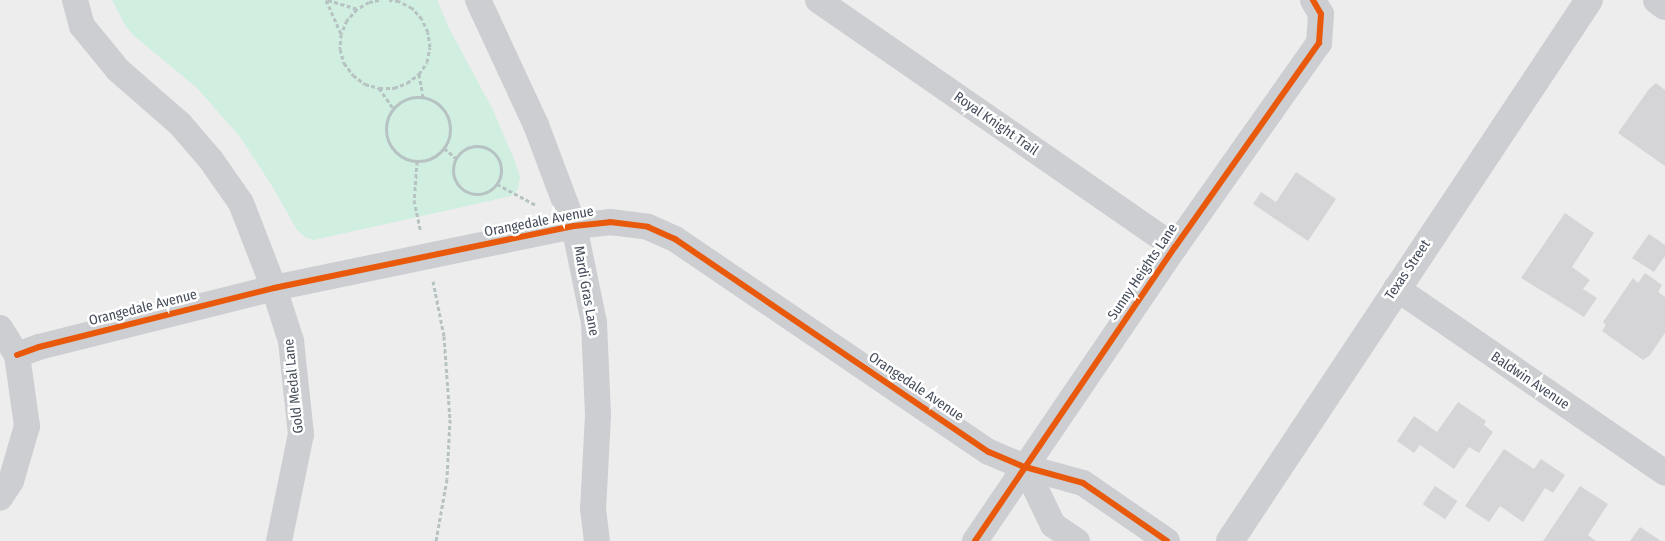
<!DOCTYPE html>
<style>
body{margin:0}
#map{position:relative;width:1665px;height:541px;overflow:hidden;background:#eeeded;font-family:"Fira Sans Condensed",sans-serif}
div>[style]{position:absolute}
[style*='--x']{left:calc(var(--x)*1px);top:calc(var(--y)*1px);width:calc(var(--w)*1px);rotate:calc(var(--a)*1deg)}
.green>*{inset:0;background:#d0efe1}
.building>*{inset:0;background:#d5d5d7;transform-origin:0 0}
.path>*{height:3px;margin-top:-1.5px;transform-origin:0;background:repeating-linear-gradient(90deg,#b7c2c2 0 4px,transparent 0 6.5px)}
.path>.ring{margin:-1.5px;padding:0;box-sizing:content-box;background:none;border:3px solid #b7c2c2;border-radius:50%}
.minor>*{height:26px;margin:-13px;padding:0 13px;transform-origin:13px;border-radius:13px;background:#ccced1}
.tertiary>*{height:28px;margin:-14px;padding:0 14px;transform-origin:14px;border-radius:14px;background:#ccced1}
.cycleway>*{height:6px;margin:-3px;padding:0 3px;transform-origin:3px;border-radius:3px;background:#e8590c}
span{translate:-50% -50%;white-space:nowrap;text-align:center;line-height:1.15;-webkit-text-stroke:5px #fff;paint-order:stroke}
.street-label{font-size:14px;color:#444c5a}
</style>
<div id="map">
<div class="green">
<div style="clip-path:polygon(112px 0,437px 0,449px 28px,493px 110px,514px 159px,520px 176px,518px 189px,511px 196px,409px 219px,313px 240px,305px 237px,297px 230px,272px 186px,240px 137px,197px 88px,133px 35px,125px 25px)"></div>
</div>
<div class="building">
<div style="clip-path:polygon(1656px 83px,1665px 90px,1665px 166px,1618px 133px,1649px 89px)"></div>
<div style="clip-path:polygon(1296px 172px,1336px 199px,1308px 241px,1253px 204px,1261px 192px,1276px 202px)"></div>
<div style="clip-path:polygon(1565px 213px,1594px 233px,1572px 267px,1590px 280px,1583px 289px,1597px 298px,1584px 317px,1521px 278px)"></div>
<div style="clip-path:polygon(1649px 234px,1665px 245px,1665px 256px,1654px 272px,1632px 258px)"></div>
<div style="clip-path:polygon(1645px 273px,1662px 285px,1658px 292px,1665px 297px,1665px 333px,1650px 355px,1643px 360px,1602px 331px,1606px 325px,1603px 322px,1633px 278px,1638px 283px)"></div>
<div style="clip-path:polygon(1458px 402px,1486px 421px,1484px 425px,1493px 432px,1479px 453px,1469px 447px,1454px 469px,1420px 445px,1414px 453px,1397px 441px,1414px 416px,1437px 432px)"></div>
<div style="clip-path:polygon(1504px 449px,1534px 469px,1541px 459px,1565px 475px,1553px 493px,1545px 488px,1523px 522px,1500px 506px,1489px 522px,1465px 506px)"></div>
<div style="left:1435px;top:486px;width:27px;height:22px;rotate:34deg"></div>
<div style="clip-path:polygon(1580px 486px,1608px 504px,1588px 535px,1596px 541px,1543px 541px)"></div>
<div style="clip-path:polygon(1640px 527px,1661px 541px,1630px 541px)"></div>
</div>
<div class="path">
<div style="--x:326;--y:0;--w:37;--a:66"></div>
<div style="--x:328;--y:0;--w:30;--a:17"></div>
<div style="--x:379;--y:0;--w:10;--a:169"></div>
<div style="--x:369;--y:2;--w:14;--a:150"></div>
<div style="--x:357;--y:9;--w:15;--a:132"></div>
<div style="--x:347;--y:20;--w:15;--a:113"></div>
<div style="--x:341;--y:34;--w:15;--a:94"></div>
<div style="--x:340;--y:49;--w:15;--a:74"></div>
<div style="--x:344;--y:63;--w:15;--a:53"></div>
<div style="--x:353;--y:75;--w:15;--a:37"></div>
<div style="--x:365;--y:84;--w:15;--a:16"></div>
<div style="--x:379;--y:88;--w:15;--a:0"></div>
<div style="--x:394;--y:88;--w:14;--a:-21"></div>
<div style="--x:407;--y:83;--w:15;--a:-37"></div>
<div style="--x:419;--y:74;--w:14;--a:-56"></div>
<div style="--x:427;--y:62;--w:15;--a:-79"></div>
<div style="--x:430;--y:47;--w:15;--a:-98"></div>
<div style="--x:428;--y:32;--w:14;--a:-115"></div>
<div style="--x:422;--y:19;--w:15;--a:-132"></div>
<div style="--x:412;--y:8;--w:15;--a:-152"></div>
<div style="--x:399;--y:1;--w:10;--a:-174"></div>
<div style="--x:419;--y:74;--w:23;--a:80"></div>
<div style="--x:379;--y:88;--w:24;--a:55"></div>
<div class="ring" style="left:386px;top:97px;width:61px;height:61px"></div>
<div class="ring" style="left:453px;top:146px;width:45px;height:45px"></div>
<div style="--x:444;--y:148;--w:16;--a:40"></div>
<div style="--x:417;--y:161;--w:39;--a:94"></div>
<div style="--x:414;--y:200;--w:30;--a:78"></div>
<div style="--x:497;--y:184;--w:44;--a:28.3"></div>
<div style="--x:433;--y:281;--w:56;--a:78.7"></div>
<div style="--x:444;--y:336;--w:83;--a:85.9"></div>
<div style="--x:450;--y:419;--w:60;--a:92.9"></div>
<div style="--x:447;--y:479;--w:63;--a:100.1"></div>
</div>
<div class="minor">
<div style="--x:75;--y:0;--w:27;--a:75"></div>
<div style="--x:82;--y:26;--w:57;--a:50.7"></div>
<div style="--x:118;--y:70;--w:82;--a:41.1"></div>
<div style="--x:180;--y:124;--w:48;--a:49.3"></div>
<div style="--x:211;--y:160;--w:52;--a:55.1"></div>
<div style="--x:241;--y:203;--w:91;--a:68.8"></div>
<div style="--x:274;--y:288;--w:56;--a:72.2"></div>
<div style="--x:291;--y:341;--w:94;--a:83.9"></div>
<div style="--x:301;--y:434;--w:109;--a:101.6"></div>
<div style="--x:478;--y:0;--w:138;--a:65.1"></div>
<div style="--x:536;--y:125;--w:108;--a:69.4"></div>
<div style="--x:574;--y:226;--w:99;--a:78.3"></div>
<div style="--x:594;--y:323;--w:92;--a:87.5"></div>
<div style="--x:598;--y:415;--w:94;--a:93"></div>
<div style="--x:593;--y:509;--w:32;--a:83"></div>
<div style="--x:818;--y:0;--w:434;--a:34.7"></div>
<div style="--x:1396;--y:288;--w:326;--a:34.5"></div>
<div style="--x:0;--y:328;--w:32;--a:58"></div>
<div style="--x:17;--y:355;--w:72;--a:82"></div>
<div style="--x:27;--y:426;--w:57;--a:106.2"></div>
<div style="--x:11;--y:481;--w:20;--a:123"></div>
<div style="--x:17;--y:355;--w:23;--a:-20"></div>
<div style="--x:39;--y:347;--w:242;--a:-14.1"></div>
<div style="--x:274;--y:288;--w:306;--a:-11.7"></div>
<div style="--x:574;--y:226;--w:36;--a:-6"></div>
<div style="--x:610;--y:222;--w:38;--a:7"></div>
<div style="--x:648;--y:227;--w:30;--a:24"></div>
<div style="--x:675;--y:239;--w:379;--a:34.2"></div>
<div style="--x:989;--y:452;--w:39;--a:23"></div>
<div style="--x:1025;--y:467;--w:60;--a:15.4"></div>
<div style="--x:1083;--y:483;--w:102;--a:34.6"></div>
<div style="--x:1025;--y:467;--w:64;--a:64.2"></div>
<div style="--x:1053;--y:525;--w:29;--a:34"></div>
<div style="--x:975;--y:541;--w:356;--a:-55.8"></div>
<div style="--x:1175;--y:247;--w:250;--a:-54.8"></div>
<div style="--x:1319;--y:43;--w:29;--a:-86"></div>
<div style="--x:1321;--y:14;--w:16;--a:-120"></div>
</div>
<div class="tertiary">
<div style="--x:1657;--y:0;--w:10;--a:37"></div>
<div style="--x:1230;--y:541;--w:649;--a:-56.43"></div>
</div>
<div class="cycleway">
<div style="--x:17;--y:355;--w:23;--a:-20"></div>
<div style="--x:39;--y:347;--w:242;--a:-14.1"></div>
<div style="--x:274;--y:288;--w:306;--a:-11.7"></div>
<div style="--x:574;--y:226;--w:36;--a:-6"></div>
<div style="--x:610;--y:222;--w:38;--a:7"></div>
<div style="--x:648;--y:227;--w:30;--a:24"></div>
<div style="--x:675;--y:239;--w:379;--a:34.2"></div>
<div style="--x:989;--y:452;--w:39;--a:23"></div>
<div style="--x:1025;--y:467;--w:60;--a:15.4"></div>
<div style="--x:1083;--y:483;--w:102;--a:34.6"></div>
<div style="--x:975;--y:541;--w:356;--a:-55.8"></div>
<div style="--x:1175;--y:247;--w:250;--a:-54.8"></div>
<div style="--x:1319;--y:43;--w:29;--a:-86"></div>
<div style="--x:1321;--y:14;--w:16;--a:-120"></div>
</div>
<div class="street-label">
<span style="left:996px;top:124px;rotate:35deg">Royal Knight Trail</span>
<span style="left:539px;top:222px;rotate:-11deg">Orangedale Avenue</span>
<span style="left:1408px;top:270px;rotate:-56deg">Texas Street</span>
<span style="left:1143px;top:272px;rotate:-56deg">Sunny Heights Lane</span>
<span style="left:586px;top:291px;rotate:80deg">Mardi Gras Lane</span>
<span style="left:143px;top:308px;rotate:-14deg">Orangedale Avenue</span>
<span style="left:1530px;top:381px;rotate:34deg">Baldwin Avenue</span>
<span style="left:294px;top:386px;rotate:-96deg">Gold Medal Lane</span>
<span style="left:916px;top:387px;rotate:34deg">Orangedale Avenue</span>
</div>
</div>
